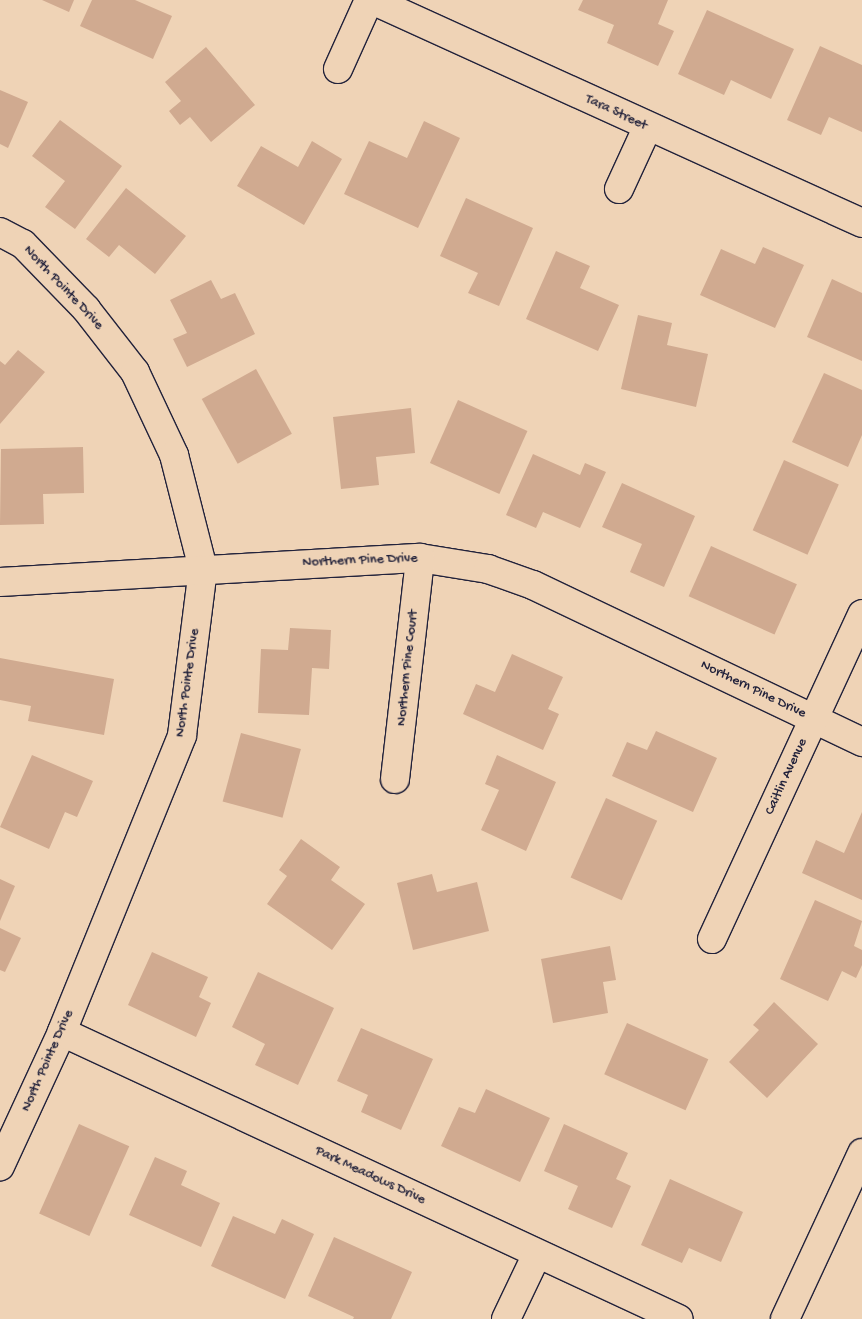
<!DOCTYPE html>
<style>
body{margin:0}
#map{position:relative;width:862px;height:1319px;overflow:hidden;background:#efd3b6;font-family:"Gochi Hand",sans-serif}
div>[style]{position:absolute}
[style*='--x']{left:calc(var(--x)*1px);top:calc(var(--y)*1px);width:calc(var(--w)*1px);rotate:calc(var(--a)*1deg)}
.building>*{inset:0;background:#d0aa90;transform-origin:0 0}
.roads{filter:drop-shadow(1px 0 #22223b) drop-shadow(-1px 0 #22223b) drop-shadow(0 1px #22223b) drop-shadow(0 -1px #22223b)}
.minor>*{height:28px;margin:-14px;padding:0 14px;transform-origin:14px;border-radius:14px;background:#efd3b6}
.tertiary>*{height:28px;margin:-14px;padding:0 14px;transform-origin:14px;border-radius:14px;background:#efd3b6}
span{translate:-50% -50%;white-space:nowrap;text-align:center;line-height:1.15;-webkit-text-stroke:4px #efd3b6;paint-order:stroke}
.street-label{font-size:14px;color:#22223b}
</style>
<div id="map">
<div class="building">
<div style="clip-path:polygon(42px 0,74px 0,69px 12px)"></div>
<div style="clip-path:polygon(92px 0,135px 0,172px 16px,153px 59px,80px 26px)"></div>
<div style="clip-path:polygon(583px 0,668px 0,658px 24px,674px 31px,658px 66px,607px 43px,614px 25px,578px 10px)"></div>
<div style="clip-path:polygon(707px 10px,794px 49px,771px 99px,731px 80px,724px 95px,678px 74px)"></div>
<div style="clip-path:polygon(820px 46px,862px 65px,862px 132px,829px 117px,821px 135px,787px 120px)"></div>
<div style="clip-path:polygon(206px 47px,255px 105px,211px 142px,190px 117px,180px 125px,169px 111px,181px 101px,165px 82px)"></div>
<div style="clip-path:polygon(0 90px,28px 102px,8px 148px,0 144px)"></div>
<div style="clip-path:polygon(60px 120px,122px 166px,75px 229px,45px 207px,65px 181px,32px 156px)"></div>
<div style="clip-path:polygon(424px 121px,460px 138px,418px 228px,344px 194px,369px 141px,407px 158px)"></div>
<div style="clip-path:polygon(312px 141px,342px 159px,304px 225px,237px 186px,261px 146px,298px 167px)"></div>
<div style="clip-path:polygon(126px 188px,186px 236px,155px 274px,119px 245px,109px 257px,86px 239px)"></div>
<div style="clip-path:polygon(466px 198px,533px 228px,499px 306px,468px 293px,478px 273px,440px 256px)"></div>
<div style="clip-path:polygon(763px 247px,804px 265px,775px 328px,700px 295px,721px 249px,755px 264px)"></div>
<div style="clip-path:polygon(556px 251px,590px 266px,580px 288px,619px 305px,598px 351px,526px 319px)"></div>
<div style="clip-path:polygon(832px 279px,862px 293px,862px 361px,807px 337px)"></div>
<div style="clip-path:polygon(211px 280px,221px 299px,235px 293px,255px 334px,187px 367px,173px 339px,187px 333px,170px 300px)"></div>
<div style="clip-path:polygon(638px 315px,672px 323px,667px 345px,708px 354px,696px 407px,621px 389px)"></div>
<div style="clip-path:polygon(18px 350px,45px 372px,0 424px,0 361px,5px 365px)"></div>
<div style="left:256px;top:369px;width:74px;height:62px;rotate:61deg"></div>
<div style="clip-path:polygon(824px 373px,862px 390px,862px 435px,848px 467px,792px 442px)"></div>
<div style="left:458px;top:400px;width:76px;height:69px;rotate:24deg"></div>
<div style="clip-path:polygon(411px 408px,415px 453px,376px 457px,379px 485px,341px 489px,333px 417px)"></div>
<div style="clip-path:polygon(83px 447px,84px 493px,43px 494px,44px 524px,0 525px,1px 449px)"></div>
<div style="clip-path:polygon(533px 454px,580px 475px,585px 463px,606px 472px,580px 528px,543px 512px,536px 528px,506px 515px)"></div>
<div style="left:784px;top:460px;width:60px;height:77px;rotate:24deg"></div>
<div style="clip-path:polygon(622px 483px,695px 516px,664px 587px,630px 572px,642px 544px,602px 527px)"></div>
<div style="left:711px;top:546px;width:94px;height:55px;rotate:24deg"></div>
<div style="clip-path:polygon(290px 628px,331px 630px,329px 669px,312px 668px,309px 715px,258px 713px,261px 649px,288px 650px)"></div>
<div style="clip-path:polygon(512px 654px,563px 677px,548px 709px,559px 714px,543px 750px,463px 714px,476px 684px,495px 692px)"></div>
<div style="clip-path:polygon(0 658px,114px 679px,104px 735px,28px 721px,31px 706px,0 700px)"></div>
<div style="clip-path:polygon(656px 731px,717px 758px,693px 812px,612px 776px,627px 742px,647px 750px)"></div>
<div style="left:241px;top:733px;width:62px;height:71px;rotate:15deg"></div>
<div style="clip-path:polygon(32px 755px,93px 781px,77px 817px,65px 812px,49px 849px,0 827px)"></div>
<div style="clip-path:polygon(497px 755px,556px 782px,526px 851px,481px 830px,499px 790px,485px 784px)"></div>
<div style="left:606px;top:798px;width:56px;height:87px;rotate:24deg"></div>
<div style="clip-path:polygon(862px 812px,862px 900px,802px 873px,816px 840px,844px 853px)"></div>
<div style="clip-path:polygon(301px 839px,340px 867px,331px 880px,365px 904px,332px 950px,267px 904px,287px 876px,279px 870px)"></div>
<div style="clip-path:polygon(432px 874px,437px 892px,477px 882px,489px 931px,413px 950px,397px 883px)"></div>
<div style="clip-path:polygon(0 879px,15px 886px,0 921px)"></div>
<div style="clip-path:polygon(815px 900px,862px 921px,854px 946px,862px 950px,862px 965px,856px 978px,842px 971px,828px 1001px,780px 979px)"></div>
<div style="clip-path:polygon(0 928px,21px 938px,5px 972px,0 970px)"></div>
<div style="clip-path:polygon(610px 946px,616px 980px,603px 982px,608px 1013px,553px 1023px,541px 959px)"></div>
<div style="clip-path:polygon(152px 952px,208px 977px,199px 997px,211px 1003px,196px 1037px,128px 1005px)"></div>
<div style="clip-path:polygon(258px 972px,334px 1008px,298px 1085px,255px 1065px,265px 1044px,232px 1027px)"></div>
<div style="clip-path:polygon(774px 1002px,818px 1044px,767px 1098px,729px 1062px,759px 1030px,753px 1025px)"></div>
<div style="left:627px;top:1023px;width:89px;height:56px;rotate:24deg"></div>
<div style="clip-path:polygon(361px 1028px,433px 1059px,401px 1130px,361px 1112px,368px 1095px,337px 1081px)"></div>
<div style="clip-path:polygon(486px 1089px,550px 1118px,520px 1182px,441px 1146px,459px 1107px,475px 1113px)"></div>
<div style="left:79px;top:1124px;width:55px;height:98px;rotate:24deg"></div>
<div style="clip-path:polygon(564px 1124px,628px 1153px,616px 1179px,631px 1186px,612px 1228px,568px 1209px,578px 1186px,544px 1171px)"></div>
<div style="clip-path:polygon(155px 1157px,187px 1171px,181px 1185px,220px 1203px,201px 1247px,129px 1215px)"></div>
<div style="clip-path:polygon(670px 1179px,743px 1212px,721px 1262px,689px 1248px,682px 1263px,641px 1245px)"></div>
<div style="clip-path:polygon(233px 1216px,275px 1234px,282px 1219px,314px 1234px,285px 1299px,211px 1266px)"></div>
<div style="clip-path:polygon(334px 1237px,412px 1272px,391px 1319px,353px 1319px,354px 1317px,308px 1296px)"></div>
</div>
<div class="roads">
<div class="minor">
<div style="--x:372;--y:0;--w:538;--a:24.47"></div>
<div style="--x:338;--y:69;--w:76;--a:-65.8"></div>
<div style="--x:619;--y:189;--w:67;--a:-65.3"></div>
<div style="--x:0;--y:232;--w:26;--a:28"></div>
<div style="--x:23;--y:244;--w:91;--a:45.9"></div>
<div style="--x:86;--y:309;--w:80;--a:52.1"></div>
<div style="--x:135;--y:372;--w:92;--a:64.8"></div>
<div style="--x:174;--y:455;--w:118;--a:75.7"></div>
<div style="--x:203;--y:569;--w:168;--a:97.2"></div>
<div style="--x:182;--y:736;--w:319;--a:112.1"></div>
<div style="--x:62;--y:1032;--w:148;--a:114.8"></div>
<div style="--x:0;--y:582;--w:421;--a:-3.3"></div>
<div style="--x:420;--y:558;--w:69;--a:9.2"></div>
<div style="--x:488;--y:569;--w:48;--a:19.6"></div>
<div style="--x:533;--y:585;--w:365;--a:25.5"></div>
<div style="--x:395;--y:779;--w:222;--a:-83.5"></div>
<div style="--x:712;--y:939;--w:358;--a:-65.2"></div>
<div style="--x:62;--y:1032;--w:680;--a:24.95"></div>
<div style="--x:506;--y:1319;--w:72;--a:-64.5"></div>
</div>
<div class="tertiary">
<div style="--x:785;--y:1319;--w:183;--a:-65.1"></div>
</div>
</div>
<div class="street-label">
<span style="left:616px;top:113px;rotate:25deg">Tara Street</span>
<span style="left:63px;top:288px;rotate:47deg">North Pointe Drive</span>
<span style="left:360px;top:561px;rotate:-2deg">Northern Pine Drive</span>
<span style="left:408px;top:668px;rotate:-84deg">Northern Pine Court</span>
<span style="left:188px;top:683px;rotate:-82deg">North Pointe Drive</span>
<span style="left:753px;top:690px;rotate:26deg">Northern Pine Drive</span>
<span style="left:787px;top:777px;rotate:-65deg">Caitlin Avenue</span>
<span style="left:48px;top:1061px;rotate:-66deg">North Pointe Drive</span>
<span style="left:370px;top:1176px;rotate:25deg">Park Meadows Drive</span>
</div>
</div>
